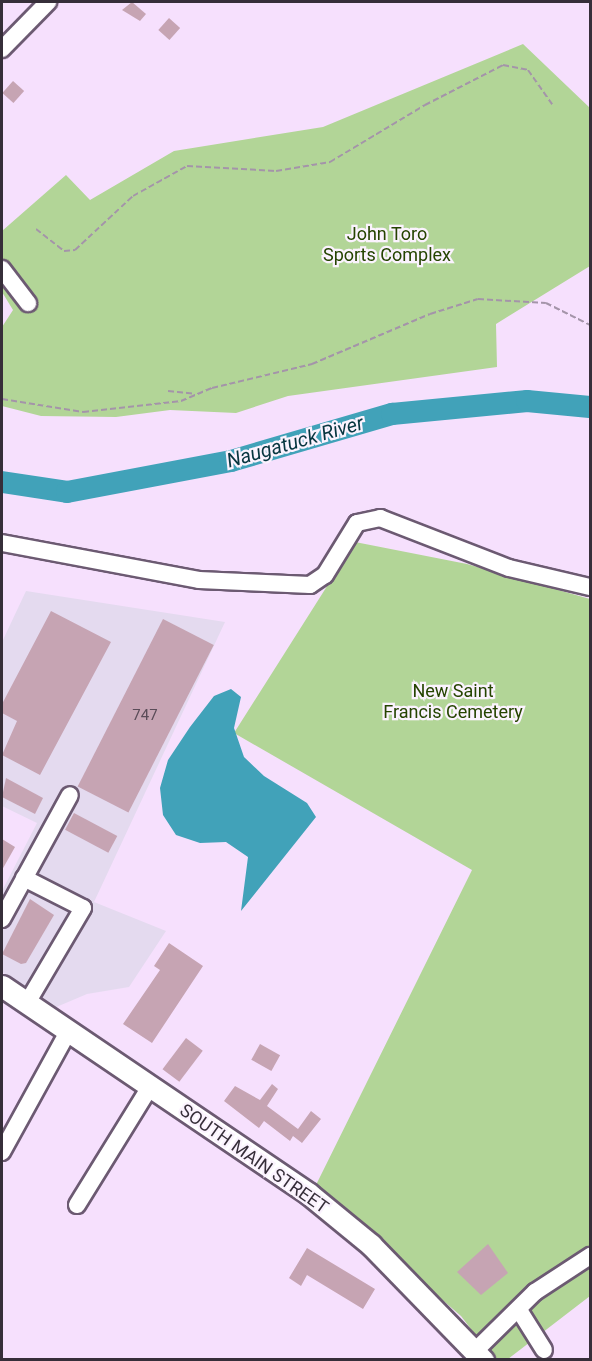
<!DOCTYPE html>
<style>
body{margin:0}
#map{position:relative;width:592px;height:1361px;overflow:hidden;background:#f6e0fd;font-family:Roboto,sans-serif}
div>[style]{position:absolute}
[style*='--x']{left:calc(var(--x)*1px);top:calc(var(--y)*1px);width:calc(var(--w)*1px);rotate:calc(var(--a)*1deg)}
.industrial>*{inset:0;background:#e4daef}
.green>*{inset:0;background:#b2d597}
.water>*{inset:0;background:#41a2b9}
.river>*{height:22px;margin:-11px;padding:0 11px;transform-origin:11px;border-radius:11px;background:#41a2b9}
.building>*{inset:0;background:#c6a4b3;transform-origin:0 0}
.path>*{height:2px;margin-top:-1px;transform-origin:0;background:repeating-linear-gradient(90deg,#a494a9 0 6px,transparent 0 9px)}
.roads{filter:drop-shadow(2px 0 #6c5a72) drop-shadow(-2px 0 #6c5a72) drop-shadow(0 2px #6c5a72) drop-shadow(0 -2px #6c5a72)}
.minor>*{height:16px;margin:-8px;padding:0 8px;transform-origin:8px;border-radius:8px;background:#fff}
.major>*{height:21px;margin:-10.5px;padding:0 10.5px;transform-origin:10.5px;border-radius:10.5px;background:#fff}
span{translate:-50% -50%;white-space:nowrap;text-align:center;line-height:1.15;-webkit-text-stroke:4.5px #fbf3fe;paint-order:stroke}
.number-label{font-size:15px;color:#5a4c58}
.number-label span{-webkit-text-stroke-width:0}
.park-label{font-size:18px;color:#254400}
.street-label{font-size:18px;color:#362e39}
.water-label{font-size:20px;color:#073640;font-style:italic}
.frame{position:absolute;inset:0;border:3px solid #362e39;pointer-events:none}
</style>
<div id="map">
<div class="industrial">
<div style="clip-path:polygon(26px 591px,225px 622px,94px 902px,166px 931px,129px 987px,87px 994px,54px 1008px,2px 972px,2px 891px,37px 823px,2px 806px,2px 642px)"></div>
</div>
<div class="green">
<div style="clip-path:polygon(523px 44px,590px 108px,590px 266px,496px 324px,497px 367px,288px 396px,236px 413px,170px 410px,116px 417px,41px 416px,2px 406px,2px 327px,13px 310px,2px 292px,2px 231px,66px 175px,90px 200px,174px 151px,323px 127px)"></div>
<div style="clip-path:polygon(355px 542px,467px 564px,590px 599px,590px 1296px,508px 1359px,494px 1359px,461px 1316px,314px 1189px,472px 870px,234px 733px)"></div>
</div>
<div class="water">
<div style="clip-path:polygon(231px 689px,241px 697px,234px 728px,244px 757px,264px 776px,307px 803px,316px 817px,241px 911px,248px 857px,226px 842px,200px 843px,176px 835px,163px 815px,160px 788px,168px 760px,190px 727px,214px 696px)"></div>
</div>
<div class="river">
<div style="--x:2;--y:482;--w:66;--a:8.7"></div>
<div style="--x:67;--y:492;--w:167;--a:-10.7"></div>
<div style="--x:231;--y:461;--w:168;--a:-16.3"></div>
<div style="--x:392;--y:414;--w:136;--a:-5.5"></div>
<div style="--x:527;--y:401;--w:63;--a:5.4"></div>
</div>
<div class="building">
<div style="clip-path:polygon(132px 2px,146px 14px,140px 21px,122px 10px)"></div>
<div style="left:169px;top:18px;width:15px;height:16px;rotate:42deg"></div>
<div style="left:13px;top:81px;width:15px;height:16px;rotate:42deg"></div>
<div style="clip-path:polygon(51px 611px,111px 642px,40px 775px,2px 755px,17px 721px,2px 713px,2px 704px)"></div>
<div style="left:163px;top:619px;width:57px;height:188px;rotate:27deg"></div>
<div style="clip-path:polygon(6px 778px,43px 798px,35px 814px,2px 797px)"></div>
<div style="left:74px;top:813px;width:49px;height:19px;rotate:28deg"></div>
<div style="clip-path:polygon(2px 839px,15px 847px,2px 870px)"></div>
<div style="clip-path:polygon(30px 899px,54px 915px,26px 963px,21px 964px,2px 954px)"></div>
<div style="clip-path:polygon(169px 943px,203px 966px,152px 1043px,123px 1024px,160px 970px,154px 966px)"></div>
<div style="left:186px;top:1038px;width:21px;height:39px;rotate:37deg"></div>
<div style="left:260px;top:1044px;width:23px;height:18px;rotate:29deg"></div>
<div style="clip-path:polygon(272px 1084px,278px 1089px,267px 1106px,298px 1129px,311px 1111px,321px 1119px,302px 1143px,293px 1136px,290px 1141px,264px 1121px,259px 1128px,224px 1101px,235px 1086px,260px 1100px)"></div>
<div style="clip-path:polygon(488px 1244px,508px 1273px,481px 1295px,457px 1272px)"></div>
<div style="clip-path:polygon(307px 1248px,375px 1289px,363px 1309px,307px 1275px,301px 1286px,289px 1278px)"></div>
</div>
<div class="path">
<div style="--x:36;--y:229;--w:36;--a:38"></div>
<div style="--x:64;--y:251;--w:11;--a:-5"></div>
<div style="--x:75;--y:250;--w:79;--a:-43"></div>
<div style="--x:133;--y:196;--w:62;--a:-29.1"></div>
<div style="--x:187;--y:166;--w:89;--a:3.2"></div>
<div style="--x:276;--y:171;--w:55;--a:-9.5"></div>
<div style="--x:330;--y:162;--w:111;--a:-31"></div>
<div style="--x:425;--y:105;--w:88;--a:-27.1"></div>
<div style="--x:503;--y:65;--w:25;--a:11"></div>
<div style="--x:528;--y:70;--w:42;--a:54.8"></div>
<div style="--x:168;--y:391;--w:27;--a:6"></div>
<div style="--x:2;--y:399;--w:82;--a:9.1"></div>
<div style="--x:83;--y:412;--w:99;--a:-6.4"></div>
<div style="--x:181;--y:401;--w:34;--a:-23"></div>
<div style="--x:212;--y:388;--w:103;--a:-13.5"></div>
<div style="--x:312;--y:364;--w:128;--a:-23"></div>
<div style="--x:430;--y:314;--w:50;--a:-17.4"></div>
<div style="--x:478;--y:299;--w:68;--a:3.4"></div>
<div style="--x:546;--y:303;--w:49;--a:26.6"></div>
</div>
<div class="roads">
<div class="minor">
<div style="--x:2;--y:49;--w:66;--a:-45.6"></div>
<div style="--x:2;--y:269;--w:43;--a:52.6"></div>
<div style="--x:2;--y:543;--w:200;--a:10.6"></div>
<div style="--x:199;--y:580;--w:111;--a:2.6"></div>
<div style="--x:310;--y:585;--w:18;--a:-34"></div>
<div style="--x:325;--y:575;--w:61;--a:-58.4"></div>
<div style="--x:357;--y:523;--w:24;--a:-12"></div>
<div style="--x:380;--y:518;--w:138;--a:21.2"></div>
<div style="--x:509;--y:568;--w:83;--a:13.2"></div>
<div style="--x:24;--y:878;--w:66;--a:27"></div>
<div style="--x:83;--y:908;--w:110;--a:120.5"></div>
<div style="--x:2;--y:919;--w:141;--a:-61.3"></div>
<div style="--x:2;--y:1152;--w:137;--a:-61.2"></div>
<div style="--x:77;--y:1205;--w:139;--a:-58.3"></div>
<div style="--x:519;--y:1310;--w:47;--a:58"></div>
<div style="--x:476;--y:1350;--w:83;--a:-44.5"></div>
<div style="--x:535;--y:1292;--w:66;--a:-33.2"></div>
</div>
<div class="major">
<div style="--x:2;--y:986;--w:371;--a:34.1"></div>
<div style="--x:309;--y:1194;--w:80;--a:39.4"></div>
<div style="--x:371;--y:1245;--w:161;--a:45.8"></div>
</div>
</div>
<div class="number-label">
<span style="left:145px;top:716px">747</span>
</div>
<div class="park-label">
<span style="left:387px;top:245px">John Toro<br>Sports Complex</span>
<span style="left:453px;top:702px">New Saint<br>Francis Cemetery</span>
</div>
<div class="street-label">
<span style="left:254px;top:1159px;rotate:35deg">SOUTH MAIN STREET</span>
</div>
<div class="water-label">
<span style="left:295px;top:442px;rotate:-16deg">Naugatuck River</span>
</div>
<div class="frame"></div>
</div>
